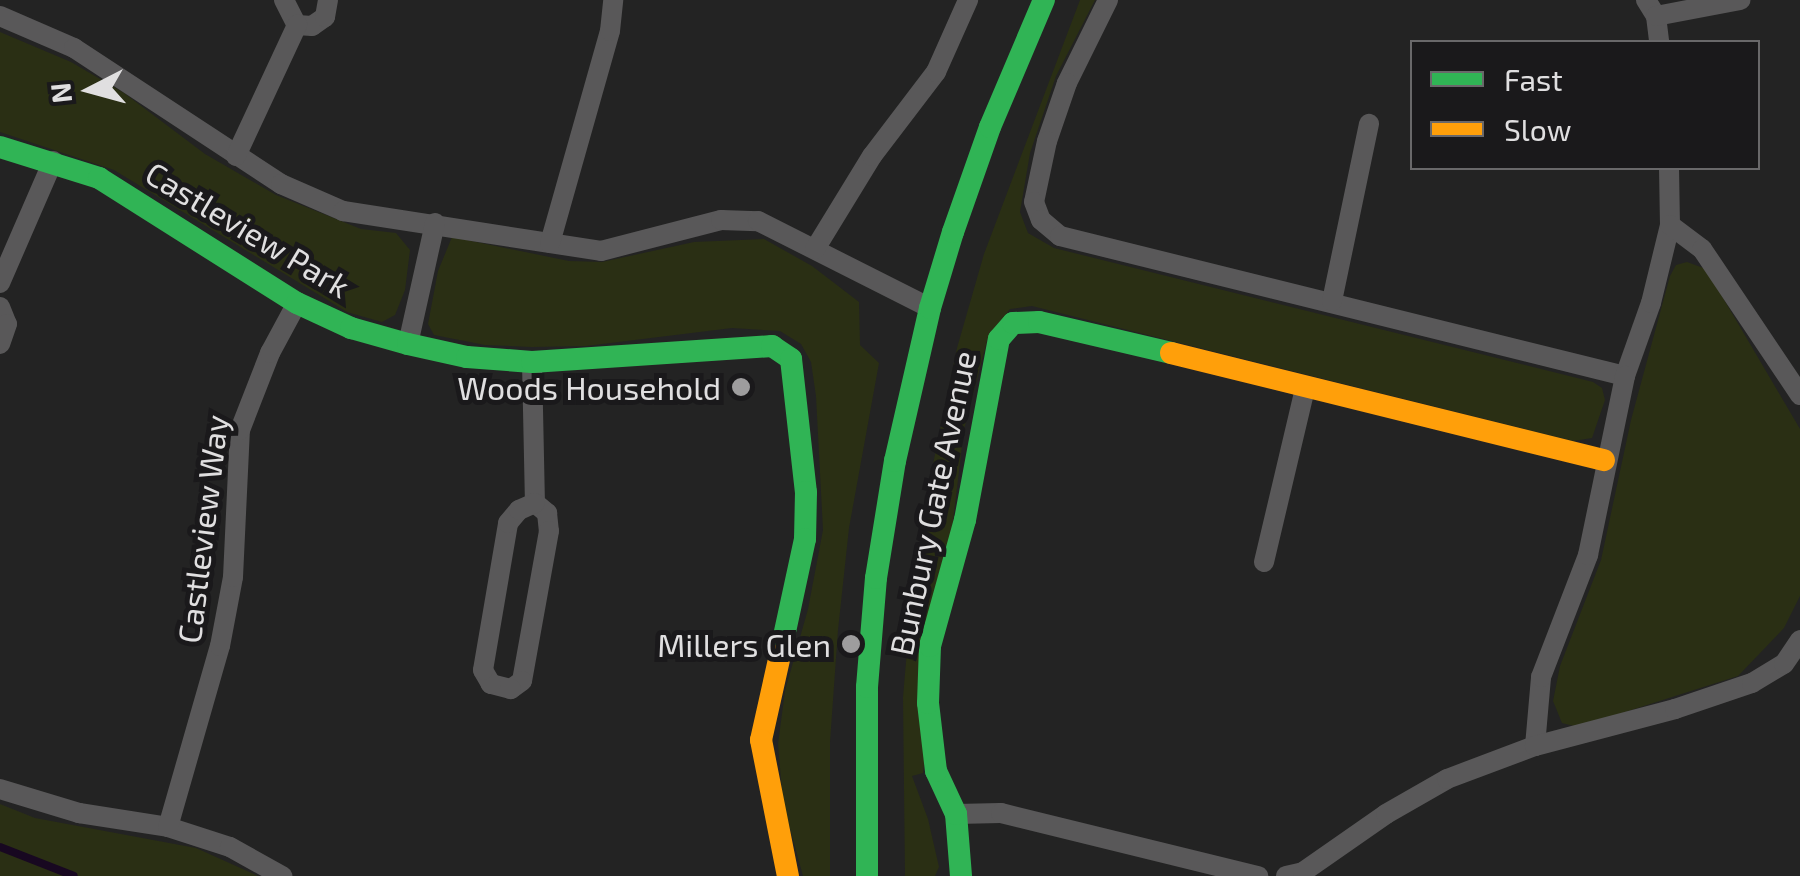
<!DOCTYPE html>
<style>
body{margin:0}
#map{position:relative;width:1800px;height:876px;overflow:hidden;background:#232323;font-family:"Exo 2",sans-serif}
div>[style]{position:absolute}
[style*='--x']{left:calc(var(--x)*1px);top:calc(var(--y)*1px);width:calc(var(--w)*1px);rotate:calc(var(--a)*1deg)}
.green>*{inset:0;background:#2a2f14}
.stream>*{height:8px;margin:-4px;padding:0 4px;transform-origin:4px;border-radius:4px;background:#180821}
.street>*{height:20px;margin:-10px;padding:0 10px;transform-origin:10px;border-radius:10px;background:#595859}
.fast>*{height:22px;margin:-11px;padding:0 11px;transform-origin:11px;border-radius:11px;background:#30b455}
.slow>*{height:22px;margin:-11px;padding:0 11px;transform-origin:11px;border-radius:11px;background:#ff9f0a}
.dots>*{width:28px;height:28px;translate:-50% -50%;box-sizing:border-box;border:5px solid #1a191b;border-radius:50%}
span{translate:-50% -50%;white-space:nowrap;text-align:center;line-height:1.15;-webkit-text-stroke:10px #1a191b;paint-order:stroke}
.street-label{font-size:32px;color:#e0dfe0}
.poi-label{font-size:32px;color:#e0dfe0}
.right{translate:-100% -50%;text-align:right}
.legend{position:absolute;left:1410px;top:40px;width:350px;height:130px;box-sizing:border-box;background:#1a191b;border:2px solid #69686a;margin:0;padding:12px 18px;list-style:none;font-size:30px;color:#e0dfe0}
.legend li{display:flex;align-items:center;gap:20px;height:50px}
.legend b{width:50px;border:2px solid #69686a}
.north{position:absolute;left:40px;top:40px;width:100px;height:100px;-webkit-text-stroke:8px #1a191b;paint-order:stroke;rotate:264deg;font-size:28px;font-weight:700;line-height:40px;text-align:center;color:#e0dfe0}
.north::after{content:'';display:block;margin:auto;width:35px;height:45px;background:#e0dfe0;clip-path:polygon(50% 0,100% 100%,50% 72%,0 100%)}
</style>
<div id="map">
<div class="green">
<div style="clip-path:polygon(1080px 0,1095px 0,1056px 76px,1030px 153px,1020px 212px,1028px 233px,1054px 248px,1593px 382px,1602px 388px,1605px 400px,1592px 438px,1573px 441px,1032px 306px,1010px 309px,988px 337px,964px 429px,923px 773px,912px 776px,928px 819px,939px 867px,935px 876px,905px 876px,903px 697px,912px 592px,932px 469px,957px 348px,984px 254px)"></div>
<div style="clip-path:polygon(0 32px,71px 62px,124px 93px,205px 154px,276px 195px,361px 229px,396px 233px,410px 250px,405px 290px,395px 315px,382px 322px,347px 312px,114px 170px,0 132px)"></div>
<div style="clip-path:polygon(452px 237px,569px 261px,602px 262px,694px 242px,764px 239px,812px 266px,859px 302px,860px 345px,879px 363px,849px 528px,838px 630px,830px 742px,830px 876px,803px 876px,783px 803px,778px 744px,785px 691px,808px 609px,823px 530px,816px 396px,811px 362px,801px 344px,780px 331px,732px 328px,586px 346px,532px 347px,485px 345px,434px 335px,428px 324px,438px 271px)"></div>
<div style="clip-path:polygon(1687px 262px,1706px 269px,1800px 429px,1800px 596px,1784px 628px,1738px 676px,1578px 727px,1562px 723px,1553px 701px,1560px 666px,1601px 560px,1631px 420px,1670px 276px,1676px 265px)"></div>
<div style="clip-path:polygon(0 804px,35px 818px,196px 848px,258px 876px,0 876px)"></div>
</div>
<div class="stream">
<div style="--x:0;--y:847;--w:79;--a:21.4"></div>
</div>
<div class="street">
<div style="--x:284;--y:0;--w:28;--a:63"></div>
<div style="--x:1108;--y:0;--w:93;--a:116.3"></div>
<div style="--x:1067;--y:83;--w:61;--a:109"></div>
<div style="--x:1047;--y:141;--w:62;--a:102"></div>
<div style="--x:1034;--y:202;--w:19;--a:69"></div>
<div style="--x:1041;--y:220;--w:25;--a:40"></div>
<div style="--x:1060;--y:236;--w:582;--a:13.92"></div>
<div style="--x:1625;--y:376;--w:77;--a:-70.4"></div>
<div style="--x:1651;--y:303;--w:80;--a:-76.3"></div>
<div style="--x:1670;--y:225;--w:57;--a:-91"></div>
<div style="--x:1646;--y:0;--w:19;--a:58"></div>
<div style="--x:1656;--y:16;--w:26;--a:83"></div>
<div style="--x:0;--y:16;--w:81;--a:23.4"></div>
<div style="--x:74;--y:48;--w:248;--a:33.3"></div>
<div style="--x:281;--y:184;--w:68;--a:23.5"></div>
<div style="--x:343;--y:211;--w:261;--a:8.8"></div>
<div style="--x:601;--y:251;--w:124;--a:-14.5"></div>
<div style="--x:721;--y:220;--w:37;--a:2"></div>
<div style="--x:758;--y:221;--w:193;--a:26.8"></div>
<div style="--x:1656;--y:16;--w:86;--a:-10.8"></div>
<div style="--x:297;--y:25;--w:15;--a:4"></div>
<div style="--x:312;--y:26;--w:16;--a:-35"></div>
<div style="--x:325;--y:17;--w:17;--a:-80"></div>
<div style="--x:236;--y:156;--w:145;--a:-65"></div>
<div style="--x:1670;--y:225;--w:40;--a:37"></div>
<div style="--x:1702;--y:249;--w:176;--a:56.1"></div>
<div style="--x:550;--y:243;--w:220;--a:-74.2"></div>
<div style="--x:610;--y:31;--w:31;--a:-84"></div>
<div style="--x:815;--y:249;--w:109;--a:-58.5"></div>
<div style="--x:872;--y:156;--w:106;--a:-52.7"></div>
<div style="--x:936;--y:72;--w:79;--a:-66"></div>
<div style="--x:0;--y:283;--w:133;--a:-66.5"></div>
<div style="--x:1332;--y:301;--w:181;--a:-78.2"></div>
<div style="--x:0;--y:307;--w:18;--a:68"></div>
<div style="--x:7;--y:324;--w:21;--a:109"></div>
<div style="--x:408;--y:344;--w:124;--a:-77.4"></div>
<div style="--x:532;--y:362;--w:141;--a:88.8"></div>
<div style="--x:535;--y:503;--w:16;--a:40"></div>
<div style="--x:547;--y:513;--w:18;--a:84"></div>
<div style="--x:549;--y:531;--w:152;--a:100.2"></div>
<div style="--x:522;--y:681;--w:14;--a:144"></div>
<div style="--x:511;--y:689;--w:21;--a:-166"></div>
<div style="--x:491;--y:684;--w:16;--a:-120"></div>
<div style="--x:483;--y:670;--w:149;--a:-80.3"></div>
<div style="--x:508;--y:523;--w:17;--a:-50"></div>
<div style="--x:519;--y:510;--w:17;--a:-24"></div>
<div style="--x:1264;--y:562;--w:179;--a:-76.7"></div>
<div style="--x:1535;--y:746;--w:69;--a:-85"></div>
<div style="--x:1541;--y:677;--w:131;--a:-68.9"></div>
<div style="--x:1588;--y:555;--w:183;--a:-78.3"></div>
<div style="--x:0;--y:789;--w:83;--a:16.9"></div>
<div style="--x:79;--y:813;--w:90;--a:8.9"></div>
<div style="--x:168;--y:827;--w:65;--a:17.9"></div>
<div style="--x:230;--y:847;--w:60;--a:29.1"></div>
<div style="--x:956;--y:814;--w:45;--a:-1.3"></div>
<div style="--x:1001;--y:813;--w:265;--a:13.8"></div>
<div style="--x:168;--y:827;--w:188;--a:-74"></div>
<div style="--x:220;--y:646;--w:70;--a:-79.3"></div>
<div style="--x:233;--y:577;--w:147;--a:-87.3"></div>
<div style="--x:240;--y:430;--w:83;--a:-68.7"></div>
<div style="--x:270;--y:353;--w:57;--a:-61.6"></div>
<div style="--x:1286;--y:876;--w:17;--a:-13"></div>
<div style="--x:1303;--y:872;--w:101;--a:-34.9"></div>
<div style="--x:1386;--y:814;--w:70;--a:-29.8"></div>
<div style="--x:1447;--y:779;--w:94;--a:-20.6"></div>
<div style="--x:1535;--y:746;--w:145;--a:-14.8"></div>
<div style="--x:1675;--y:709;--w:81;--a:-18.7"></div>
<div style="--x:1752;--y:683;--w:37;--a:-31"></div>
<div style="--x:1784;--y:664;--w:29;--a:-56"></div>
</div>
<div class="fast">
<div style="--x:0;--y:147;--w:104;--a:17.4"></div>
<div style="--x:99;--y:178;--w:234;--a:32.3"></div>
<div style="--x:297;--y:303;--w:60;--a:24.8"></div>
<div style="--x:351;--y:328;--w:59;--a:15.7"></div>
<div style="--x:408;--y:344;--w:60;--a:12.4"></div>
<div style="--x:467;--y:357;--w:65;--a:4.4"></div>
<div style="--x:532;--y:362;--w:241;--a:-3.8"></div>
<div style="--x:772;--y:346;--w:23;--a:34"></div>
<div style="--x:791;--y:359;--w:134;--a:83.6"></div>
<div style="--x:806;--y:492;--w:47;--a:91.2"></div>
<div style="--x:805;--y:539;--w:119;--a:102.2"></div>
<div style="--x:867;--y:876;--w:189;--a:-90"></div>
<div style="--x:867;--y:687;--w:109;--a:-85.3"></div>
<div style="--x:876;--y:578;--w:119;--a:-80.8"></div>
<div style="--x:895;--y:461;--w:157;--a:-77.1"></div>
<div style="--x:930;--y:308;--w:79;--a:-73.2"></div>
<div style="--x:953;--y:232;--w:111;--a:-70.6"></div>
<div style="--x:990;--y:127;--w:138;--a:-67"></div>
<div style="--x:961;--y:876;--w:62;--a:-94.6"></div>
<div style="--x:956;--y:814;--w:47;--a:-114.9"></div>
<div style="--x:936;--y:771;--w:68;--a:-96.7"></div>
<div style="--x:928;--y:703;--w:57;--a:-88"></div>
<div style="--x:930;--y:646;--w:131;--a:-74.5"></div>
<div style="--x:965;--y:520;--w:184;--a:-79.4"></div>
<div style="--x:999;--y:339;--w:21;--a:-49"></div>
<div style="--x:1013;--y:323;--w:26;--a:-2"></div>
<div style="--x:1039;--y:322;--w:136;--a:13.2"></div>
</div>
<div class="slow">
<div style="--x:1171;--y:353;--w:446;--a:13.9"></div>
<div style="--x:780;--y:655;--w:87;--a:102.6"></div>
<div style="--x:761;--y:740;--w:139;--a:78.8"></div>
</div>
<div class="dots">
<div style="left:741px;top:387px;background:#9e9d9e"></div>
<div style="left:851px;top:644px;background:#9e9d9e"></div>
</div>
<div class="street-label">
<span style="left:248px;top:229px;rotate:31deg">Castleview Park</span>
<span style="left:932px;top:503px;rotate:-78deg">Bunbury Gate Avenue</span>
<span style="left:202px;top:529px;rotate:-83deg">Castleview Way</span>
</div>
<div class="poi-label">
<span class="right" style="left:721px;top:387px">Woods Household</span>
<span class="right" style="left:831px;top:644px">Millers Glen</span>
</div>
<ul class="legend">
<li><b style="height:12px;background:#30b455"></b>Fast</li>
<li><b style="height:12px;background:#ff9f0a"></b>Slow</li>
</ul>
<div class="north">N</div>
</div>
